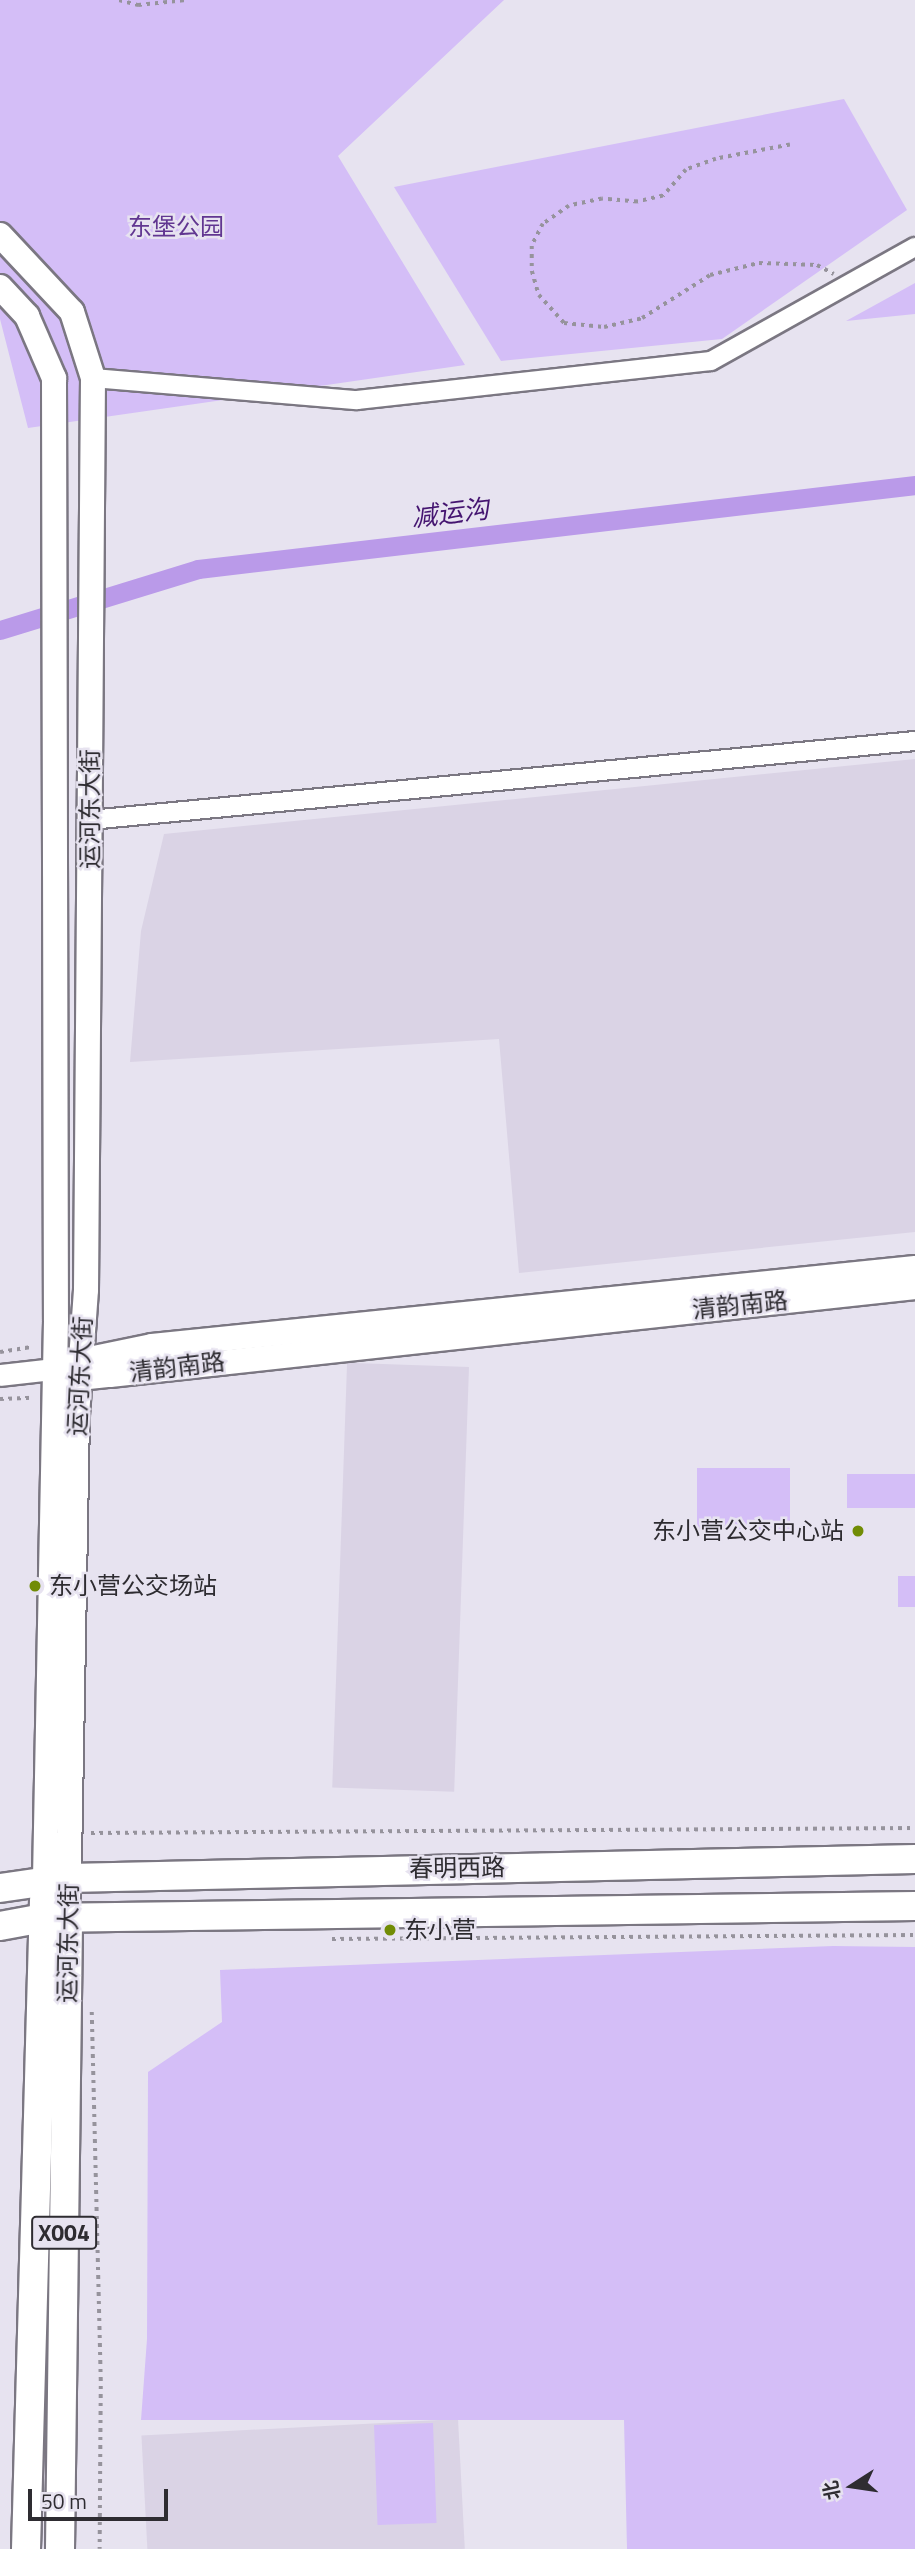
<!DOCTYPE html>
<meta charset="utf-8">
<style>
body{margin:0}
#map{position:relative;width:915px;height:2549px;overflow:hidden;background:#e7e3f0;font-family:"Titillium Web","Noto Sans SC",sans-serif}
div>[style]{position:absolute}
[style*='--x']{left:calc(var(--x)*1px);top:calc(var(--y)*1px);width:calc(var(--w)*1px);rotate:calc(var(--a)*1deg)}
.built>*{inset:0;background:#dad3e5;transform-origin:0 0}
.green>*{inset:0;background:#d4bef7;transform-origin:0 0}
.canal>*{height:19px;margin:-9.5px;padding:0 9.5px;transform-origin:9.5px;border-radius:9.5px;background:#ba9ae9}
.path>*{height:3.5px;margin-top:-1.75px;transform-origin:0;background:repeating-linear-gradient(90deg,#96939c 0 3.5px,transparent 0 8.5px)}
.roads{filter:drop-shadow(2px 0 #7b7782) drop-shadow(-2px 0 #7b7782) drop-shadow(0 2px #7b7782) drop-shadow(0 -2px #7b7782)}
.minor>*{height:18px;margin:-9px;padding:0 9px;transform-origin:9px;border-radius:9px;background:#fff}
.tertiary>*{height:21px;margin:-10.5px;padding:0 10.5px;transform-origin:10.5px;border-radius:10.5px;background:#fff}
.secondary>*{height:24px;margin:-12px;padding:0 12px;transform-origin:12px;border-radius:12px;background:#fff}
.primary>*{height:28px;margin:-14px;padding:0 14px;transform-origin:14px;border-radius:14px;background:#fff}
.dots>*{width:19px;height:19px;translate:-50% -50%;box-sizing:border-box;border:4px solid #e7e3f0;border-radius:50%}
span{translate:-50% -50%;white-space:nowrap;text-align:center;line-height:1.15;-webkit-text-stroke:5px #e7e3f0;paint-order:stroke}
.shield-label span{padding:2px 5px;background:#e7e3f0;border:2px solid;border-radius:5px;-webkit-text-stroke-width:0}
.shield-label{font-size:23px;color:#2e2c31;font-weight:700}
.park-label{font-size:24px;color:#613691}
.street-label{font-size:24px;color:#2e2c31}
.poi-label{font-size:24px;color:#2e2c31}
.right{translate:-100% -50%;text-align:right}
.left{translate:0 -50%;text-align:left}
.water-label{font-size:26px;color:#441470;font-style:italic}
.north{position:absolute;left:817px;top:2451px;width:70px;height:70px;-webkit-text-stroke:5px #e7e3f0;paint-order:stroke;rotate:258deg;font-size:19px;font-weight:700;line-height:28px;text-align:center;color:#2e2c31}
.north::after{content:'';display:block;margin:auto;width:24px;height:32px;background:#2e2c31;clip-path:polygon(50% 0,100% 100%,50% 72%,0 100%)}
.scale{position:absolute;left:28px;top:2489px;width:140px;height:32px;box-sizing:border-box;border:4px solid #2e2c31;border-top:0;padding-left:9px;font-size:21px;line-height:24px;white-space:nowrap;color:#2e2c31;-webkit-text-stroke:5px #e7e3f0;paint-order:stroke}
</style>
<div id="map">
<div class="built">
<div style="clip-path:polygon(915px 759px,915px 1232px,519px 1273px,499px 1039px,130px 1062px,141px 931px,164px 834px)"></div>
<div style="left:469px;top:1367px;width:425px;height:122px;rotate:92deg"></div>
<div style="left:458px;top:2419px;width:130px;height:317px;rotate:87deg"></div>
</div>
<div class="green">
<div style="clip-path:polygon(0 0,504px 0,338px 156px,465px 365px,28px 428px,0 319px)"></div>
<div style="clip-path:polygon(844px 99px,907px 210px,722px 339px,501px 361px,394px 187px)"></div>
<div style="clip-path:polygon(915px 283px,915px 314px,846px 321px)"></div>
<div style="left:697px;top:1468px;width:93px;height:63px"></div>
<div style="left:915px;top:1474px;width:34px;height:68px;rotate:90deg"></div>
<div style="left:898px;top:1576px;width:17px;height:31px"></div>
<div style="clip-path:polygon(833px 1946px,915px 1947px,915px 2549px,627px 2549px,624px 2420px,141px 2420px,147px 2339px,148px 2072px,222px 2022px,220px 1970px)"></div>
<div style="left:433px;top:2423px;width:100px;height:59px;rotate:88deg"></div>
</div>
<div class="canal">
<div style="--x:0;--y:630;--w:207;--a:-17.1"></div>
<div style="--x:198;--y:569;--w:722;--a:-6.68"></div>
</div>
<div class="path">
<div style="--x:119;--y:0;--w:20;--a:15"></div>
<div style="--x:138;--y:5;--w:48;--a:-5.9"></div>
<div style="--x:790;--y:145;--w:75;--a:169.3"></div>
<div style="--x:716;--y:159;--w:32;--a:160"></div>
<div style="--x:686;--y:170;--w:35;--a:131"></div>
<div style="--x:663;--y:196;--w:27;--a:167"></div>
<div style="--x:637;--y:202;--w:35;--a:-175"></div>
<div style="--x:602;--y:199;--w:34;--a:168"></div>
<div style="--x:569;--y:206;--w:32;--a:145"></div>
<div style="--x:543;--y:224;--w:25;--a:117"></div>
<div style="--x:532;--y:246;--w:25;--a:90"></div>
<div style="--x:532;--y:271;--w:25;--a:74"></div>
<div style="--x:539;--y:295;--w:38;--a:48"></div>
<div style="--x:564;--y:323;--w:40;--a:5.7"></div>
<div style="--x:604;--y:327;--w:39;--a:-13"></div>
<div style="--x:642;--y:318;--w:80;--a:-32.3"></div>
<div style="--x:710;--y:275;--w:50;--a:-13.8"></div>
<div style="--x:759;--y:263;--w:58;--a:2"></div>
<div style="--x:817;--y:265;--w:19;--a:28"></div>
<div style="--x:0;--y:1352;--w:33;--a:-9"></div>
<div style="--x:0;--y:1399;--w:33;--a:-2"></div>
<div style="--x:91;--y:1833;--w:824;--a:-0.35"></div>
<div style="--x:332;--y:1939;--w:583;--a:-0.39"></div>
<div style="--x:92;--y:2012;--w:374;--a:88.6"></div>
<div style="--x:101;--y:2386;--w:163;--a:90.4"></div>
</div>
<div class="roads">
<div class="minor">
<div style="--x:93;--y:378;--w:265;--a:4.8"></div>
<div style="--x:357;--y:400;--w:356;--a:-6.3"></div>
<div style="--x:711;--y:361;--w:234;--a:-29.2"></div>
<div style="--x:90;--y:820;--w:829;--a:-5.47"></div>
</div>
<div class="tertiary">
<div style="--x:0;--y:1375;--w:53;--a:-6.5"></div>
</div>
<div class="secondary">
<div style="--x:0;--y:235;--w:105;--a:46.9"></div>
<div style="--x:72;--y:312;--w:69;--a:72.3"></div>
<div style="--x:93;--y:378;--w:912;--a:90.44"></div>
<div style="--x:86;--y:1290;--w:126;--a:94.1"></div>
<div style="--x:77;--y:1416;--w:501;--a:91.03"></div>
<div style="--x:0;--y:287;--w:40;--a:47"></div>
<div style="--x:27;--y:316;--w:68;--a:66.5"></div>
<div style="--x:54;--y:378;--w:943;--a:89.88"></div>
<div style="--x:56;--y:1321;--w:559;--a:91.13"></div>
<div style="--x:65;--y:1364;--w:89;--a:-11.7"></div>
<div style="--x:152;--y:1346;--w:767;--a:-5.84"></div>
<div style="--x:64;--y:1373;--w:16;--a:18"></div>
<div style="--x:79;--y:1378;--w:31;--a:-6"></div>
<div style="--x:110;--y:1375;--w:810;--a:-6.24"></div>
</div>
<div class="primary">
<div style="--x:0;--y:1888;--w:70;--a:-8.2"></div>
<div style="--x:69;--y:1878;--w:846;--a:-1.29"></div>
<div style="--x:0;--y:1926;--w:44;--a:-10.5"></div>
<div style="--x:43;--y:1918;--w:872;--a:-0.79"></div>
<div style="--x:26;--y:2549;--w:649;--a:-88.41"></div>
<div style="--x:60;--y:2549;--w:632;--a:-89.27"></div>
</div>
</div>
<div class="dots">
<div style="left:858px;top:1531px;background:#718c05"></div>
<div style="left:35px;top:1586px;background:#718c05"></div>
<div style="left:390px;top:1930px;background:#718c05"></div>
</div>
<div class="shield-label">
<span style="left:64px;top:2233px">X004</span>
</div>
<div class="park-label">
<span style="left:176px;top:227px">东堡公园</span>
</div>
<div class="street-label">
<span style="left:90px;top:809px;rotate:-90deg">运河东大街</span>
<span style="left:740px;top:1305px;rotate:-6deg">清韵南路</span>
<span style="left:177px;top:1367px;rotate:-7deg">清韵南路</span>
<span style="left:80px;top:1376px;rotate:-87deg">运河东大街</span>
<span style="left:457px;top:1868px;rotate:-1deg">春明西路</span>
<span style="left:68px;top:1943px;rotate:-89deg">运河东大街</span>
</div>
<div class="poi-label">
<span class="right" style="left:844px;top:1531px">东小营公交中心站</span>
<span class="left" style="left:49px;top:1586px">东小营公交场站</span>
<span class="left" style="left:404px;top:1930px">东小营</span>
</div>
<div class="water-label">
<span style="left:450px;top:513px;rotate:-7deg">减运沟</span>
</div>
<div class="north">北</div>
<div class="scale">50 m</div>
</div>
